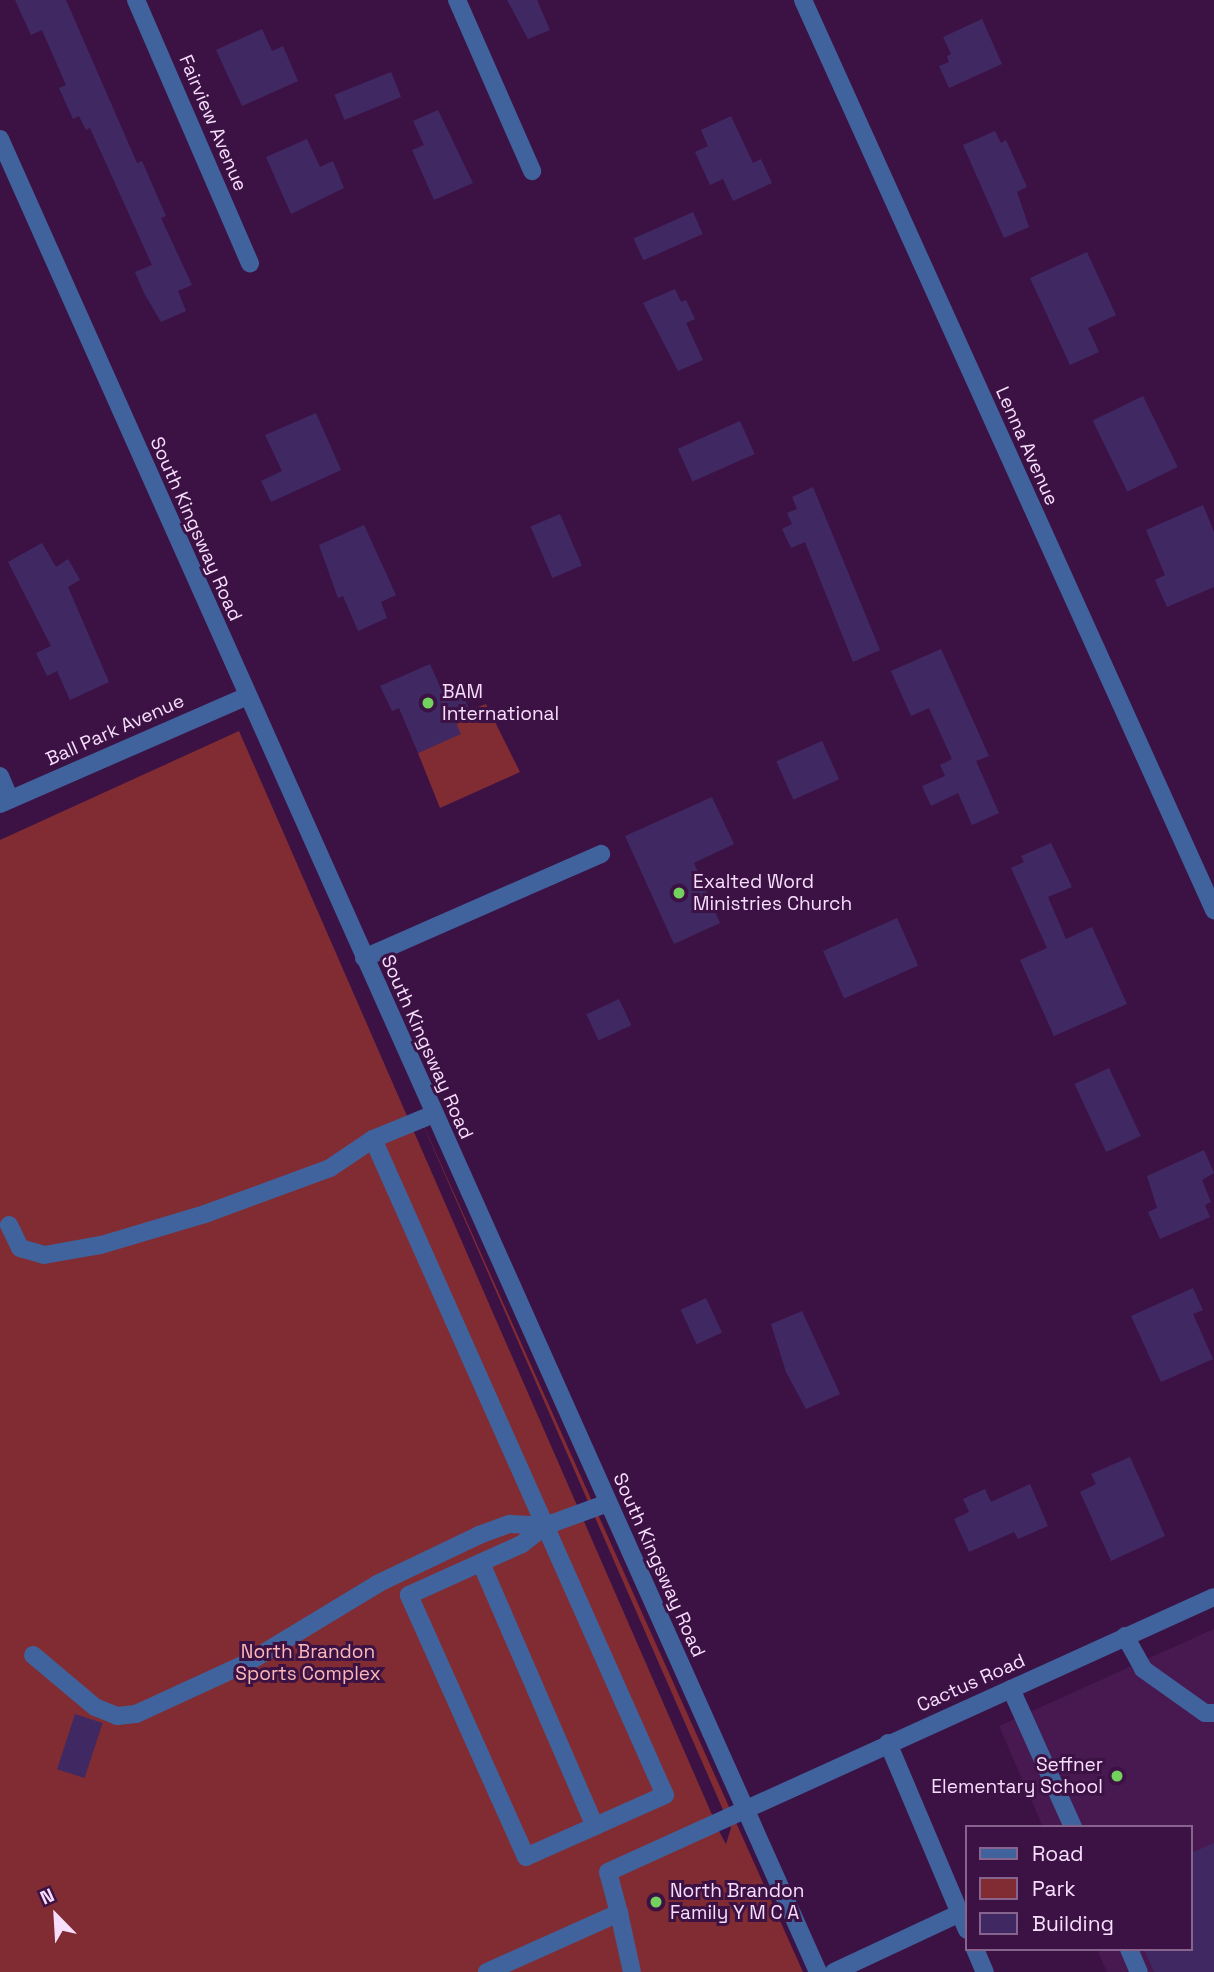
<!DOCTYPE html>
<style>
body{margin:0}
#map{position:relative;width:1214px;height:1972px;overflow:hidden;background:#3c1245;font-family:"Space Grotesk",sans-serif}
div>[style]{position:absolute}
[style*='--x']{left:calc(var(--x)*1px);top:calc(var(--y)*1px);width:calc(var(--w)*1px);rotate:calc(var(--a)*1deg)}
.built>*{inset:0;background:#481951}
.green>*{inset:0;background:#812c32}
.building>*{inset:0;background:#402962;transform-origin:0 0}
.minor>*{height:18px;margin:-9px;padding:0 9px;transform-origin:9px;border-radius:9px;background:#40639d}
.dots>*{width:19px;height:19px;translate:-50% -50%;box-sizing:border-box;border:4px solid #3c1245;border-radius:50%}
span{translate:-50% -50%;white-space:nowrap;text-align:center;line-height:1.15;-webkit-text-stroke:6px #3c1245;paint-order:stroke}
.street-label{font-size:19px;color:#f7defc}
.poi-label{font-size:19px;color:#f7defc}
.left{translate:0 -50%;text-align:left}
.right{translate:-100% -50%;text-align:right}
.park-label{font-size:19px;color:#fbb8b7}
.legend{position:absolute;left:965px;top:1825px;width:228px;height:126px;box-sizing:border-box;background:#3c1245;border:2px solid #87648e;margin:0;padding:9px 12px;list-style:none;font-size:21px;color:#f7defc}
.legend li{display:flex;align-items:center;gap:14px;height:35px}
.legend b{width:35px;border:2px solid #87648e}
.north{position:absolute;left:21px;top:1881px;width:70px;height:70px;-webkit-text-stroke:5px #3c1245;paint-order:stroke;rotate:336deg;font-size:19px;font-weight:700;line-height:28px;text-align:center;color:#f7defc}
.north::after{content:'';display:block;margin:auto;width:24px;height:32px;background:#f7defc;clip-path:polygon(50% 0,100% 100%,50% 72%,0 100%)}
</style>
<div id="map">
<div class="built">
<div style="clip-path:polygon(1214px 1629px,1214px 1972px,1107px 1972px,1097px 1949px,1191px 1949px,1191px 1827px,1043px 1827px,999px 1726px)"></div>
</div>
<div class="green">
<div style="clip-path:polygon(486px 704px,520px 772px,440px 808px,418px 753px,460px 733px,456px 724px,472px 718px,470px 710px)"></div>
<div style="clip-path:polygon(239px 731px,720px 1833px,726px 1844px,731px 1828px,414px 1104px,803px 1972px,0 1972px,0 840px)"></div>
</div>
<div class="building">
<div style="clip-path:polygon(15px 0,66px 0,137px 163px,142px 161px,166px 216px,161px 218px,192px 285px,178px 291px,186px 311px,161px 322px,144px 293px,135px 272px,152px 265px,90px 128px,86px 130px,79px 116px,73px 119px,59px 88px,66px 85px,42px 30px,31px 35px)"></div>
<div style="clip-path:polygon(507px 0,537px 0,550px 30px,528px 39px)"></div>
<div style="clip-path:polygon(982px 19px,1002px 64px,949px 88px,939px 66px,949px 62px,947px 56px,951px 54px,943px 37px)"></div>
<div style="clip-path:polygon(262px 29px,272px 51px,283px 46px,298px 81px,242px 106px,216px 50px)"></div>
<div style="left:391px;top:72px;width:27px;height:61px;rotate:68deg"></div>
<div style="clip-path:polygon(438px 110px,473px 183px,434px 200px,412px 150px,424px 145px,413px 121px)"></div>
<div style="clip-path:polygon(731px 116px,753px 163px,761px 159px,772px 183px,733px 201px,723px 179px,710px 185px,695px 152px,708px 146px,701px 130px)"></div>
<div style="clip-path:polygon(995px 131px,1001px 143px,1006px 140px,1027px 187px,1017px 192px,1029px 227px,1004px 238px,963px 145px)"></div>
<div style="clip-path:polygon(307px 139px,320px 167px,333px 161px,344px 188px,291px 214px,266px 157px)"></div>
<div style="left:693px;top:212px;width:24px;height:65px;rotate:66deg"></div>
<div style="clip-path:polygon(1087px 252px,1116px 315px,1088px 328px,1099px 352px,1070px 365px,1030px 278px)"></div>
<div style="clip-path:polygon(675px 289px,681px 302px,686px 300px,695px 319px,686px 323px,703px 360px,678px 371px,643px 303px)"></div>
<div style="left:1143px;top:396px;width:79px;height:56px;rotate:64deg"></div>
<div style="clip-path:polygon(316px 413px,341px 470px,271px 502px,261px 481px,282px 471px,265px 435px)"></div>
<div style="left:740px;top:421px;width:36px;height:68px;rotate:66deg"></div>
<div style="clip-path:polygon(813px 487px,880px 650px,853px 662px,805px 542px,791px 548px,782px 529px,792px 524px,787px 513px,797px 509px,792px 497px)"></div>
<div style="clip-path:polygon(1203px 505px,1214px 532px,1214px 587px,1167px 607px,1155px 580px,1165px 575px,1146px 530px)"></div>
<div style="left:560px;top:514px;width:56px;height:32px;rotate:67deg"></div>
<div style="clip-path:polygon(364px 525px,396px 595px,381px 602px,387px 618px,358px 631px,343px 596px,338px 598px,319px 545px)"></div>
<div style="clip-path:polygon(42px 543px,56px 567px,68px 559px,80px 580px,68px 587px,109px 682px,70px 700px,57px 671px,47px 676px,36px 653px,51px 646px,8px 562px)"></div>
<div style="clip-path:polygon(941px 649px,989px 756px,976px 761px,999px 813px,972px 825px,958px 793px,931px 806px,922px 786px,945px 776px,940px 765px,952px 759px,929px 708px,911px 716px,891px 671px)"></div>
<div style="clip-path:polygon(430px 664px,445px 698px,461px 691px,473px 717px,456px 724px,461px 734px,418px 753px,399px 708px,392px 711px,380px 686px)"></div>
<div style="left:822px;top:741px;width:42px;height:50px;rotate:66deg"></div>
<div style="clip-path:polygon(712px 797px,734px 844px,694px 863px,720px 923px,674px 944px,625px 836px)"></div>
<div style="clip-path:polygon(1051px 843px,1072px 887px,1048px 897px,1066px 939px,1092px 927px,1127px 1004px,1054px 1036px,1020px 960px,1047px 948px,1011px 868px,1024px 862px,1021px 856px)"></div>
<div style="left:897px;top:918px;width:52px;height:81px;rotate:66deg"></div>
<div style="left:619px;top:999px;width:29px;height:36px;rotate:65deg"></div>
<div style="left:1109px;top:1068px;width:75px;height:38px;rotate:65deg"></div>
<div style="clip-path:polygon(1204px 1150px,1214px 1173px,1202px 1180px,1211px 1202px,1205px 1205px,1210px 1217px,1160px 1239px,1148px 1212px,1157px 1208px,1147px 1176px)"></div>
<div style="clip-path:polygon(1193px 1288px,1203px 1310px,1193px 1314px,1213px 1359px,1161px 1382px,1131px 1316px)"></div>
<div style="left:706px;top:1298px;width:38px;height:28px;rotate:65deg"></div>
<div style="clip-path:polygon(802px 1311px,840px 1394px,806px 1409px,786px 1372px,771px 1324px)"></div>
<div style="clip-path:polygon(1130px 1457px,1165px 1536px,1111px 1561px,1080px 1492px,1096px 1484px,1091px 1474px)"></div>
<div style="clip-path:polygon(1030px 1484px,1048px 1526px,1018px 1539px,1014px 1532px,969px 1552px,954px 1519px,969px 1512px,963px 1499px,985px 1489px,991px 1502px)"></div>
<div style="left:75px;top:1714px;width:29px;height:58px;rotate:18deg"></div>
<div style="clip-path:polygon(1214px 1843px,1214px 1972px,1154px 1972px,1144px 1949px,1191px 1949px,1191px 1853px)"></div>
</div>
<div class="minor">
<div style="--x:136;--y:0;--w:287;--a:66.6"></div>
<div style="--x:457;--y:0;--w:187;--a:66.3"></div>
<div style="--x:803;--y:0;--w:999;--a:65.69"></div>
<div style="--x:0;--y:139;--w:2007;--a:65.95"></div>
<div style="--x:0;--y:776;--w:25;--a:67"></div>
<div style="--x:0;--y:804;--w:270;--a:-23.6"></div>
<div style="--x:364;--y:958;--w:259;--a:-23.7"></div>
<div style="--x:434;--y:1114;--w:66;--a:157.7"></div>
<div style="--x:373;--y:1139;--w:718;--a:66.01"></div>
<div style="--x:665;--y:1795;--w:152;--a:156"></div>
<div style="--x:526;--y:1857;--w:287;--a:-114.1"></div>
<div style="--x:409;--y:1595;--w:124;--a:-24.3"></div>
<div style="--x:522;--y:1544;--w:29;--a:-38"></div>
<div style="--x:9;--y:1225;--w:25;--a:64"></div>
<div style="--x:20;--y:1248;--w:25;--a:16"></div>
<div style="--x:44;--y:1255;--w:58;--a:-10"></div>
<div style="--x:101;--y:1245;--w:109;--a:-16.6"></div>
<div style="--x:205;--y:1214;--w:133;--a:-20.2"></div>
<div style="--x:330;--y:1168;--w:52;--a:-34"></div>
<div style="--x:481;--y:1563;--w:287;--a:66.6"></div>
<div style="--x:1125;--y:1636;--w:38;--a:61"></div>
<div style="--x:1143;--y:1669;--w:76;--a:35.4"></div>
<div style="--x:1205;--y:1713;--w:9;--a:0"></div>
<div style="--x:33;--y:1655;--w:81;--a:40"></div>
<div style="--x:95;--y:1707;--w:24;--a:22"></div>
<div style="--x:117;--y:1716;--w:19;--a:-6"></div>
<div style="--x:136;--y:1714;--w:122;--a:-24.7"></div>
<div style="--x:247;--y:1663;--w:154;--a:-31.2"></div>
<div style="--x:379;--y:1583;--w:111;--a:-25.6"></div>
<div style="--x:479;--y:1535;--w:33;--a:-20"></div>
<div style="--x:510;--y:1524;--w:35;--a:3"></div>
<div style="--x:545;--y:1526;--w:67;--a:-20.1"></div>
<div style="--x:1011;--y:1689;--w:151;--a:65.8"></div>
<div style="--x:888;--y:1743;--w:203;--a:67.1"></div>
<div style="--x:619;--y:1913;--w:60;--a:77.6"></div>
<div style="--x:975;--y:1949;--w:25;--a:67"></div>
<div style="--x:1129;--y:1949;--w:25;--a:67"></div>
<div style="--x:487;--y:1972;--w:145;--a:-24.1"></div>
<div style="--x:619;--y:1913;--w:42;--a:-105"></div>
<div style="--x:608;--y:1872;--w:665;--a:-24.41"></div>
<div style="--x:834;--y:1972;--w:139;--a:-25.1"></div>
</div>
<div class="dots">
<div style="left:428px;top:703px;background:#73d25d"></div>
<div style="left:679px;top:893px;background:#73d25d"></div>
<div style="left:1117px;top:1776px;background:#73d25d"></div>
<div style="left:656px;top:1902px;background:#73d25d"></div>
</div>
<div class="street-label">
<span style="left:213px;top:123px;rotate:67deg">Fairview Avenue</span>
<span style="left:1027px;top:446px;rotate:66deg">Lenna Avenue</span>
<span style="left:196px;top:529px;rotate:66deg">South Kingsway Road</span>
<span style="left:115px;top:730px;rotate:-24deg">Ball Park Avenue</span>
<span style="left:427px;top:1047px;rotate:66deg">South Kingsway Road</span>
<span style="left:659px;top:1565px;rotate:66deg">South Kingsway Road</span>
<span style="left:971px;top:1683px;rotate:-24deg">Cactus Road</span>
</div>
<div class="poi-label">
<span class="left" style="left:442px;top:703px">BAM<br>International</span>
<span class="left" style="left:693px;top:893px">Exalted Word<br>Ministries Church</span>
<span class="right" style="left:1103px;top:1776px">Seffner<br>Elementary School</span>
<span class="left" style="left:670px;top:1902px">North Brandon<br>Family Y M C A</span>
</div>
<div class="park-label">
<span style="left:308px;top:1663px">North Brandon<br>Sports Complex</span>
</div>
<ul class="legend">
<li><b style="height:9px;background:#40639d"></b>Road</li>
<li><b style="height:19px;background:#812c32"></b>Park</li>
<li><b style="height:19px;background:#402962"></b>Building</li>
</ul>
<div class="north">N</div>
</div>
